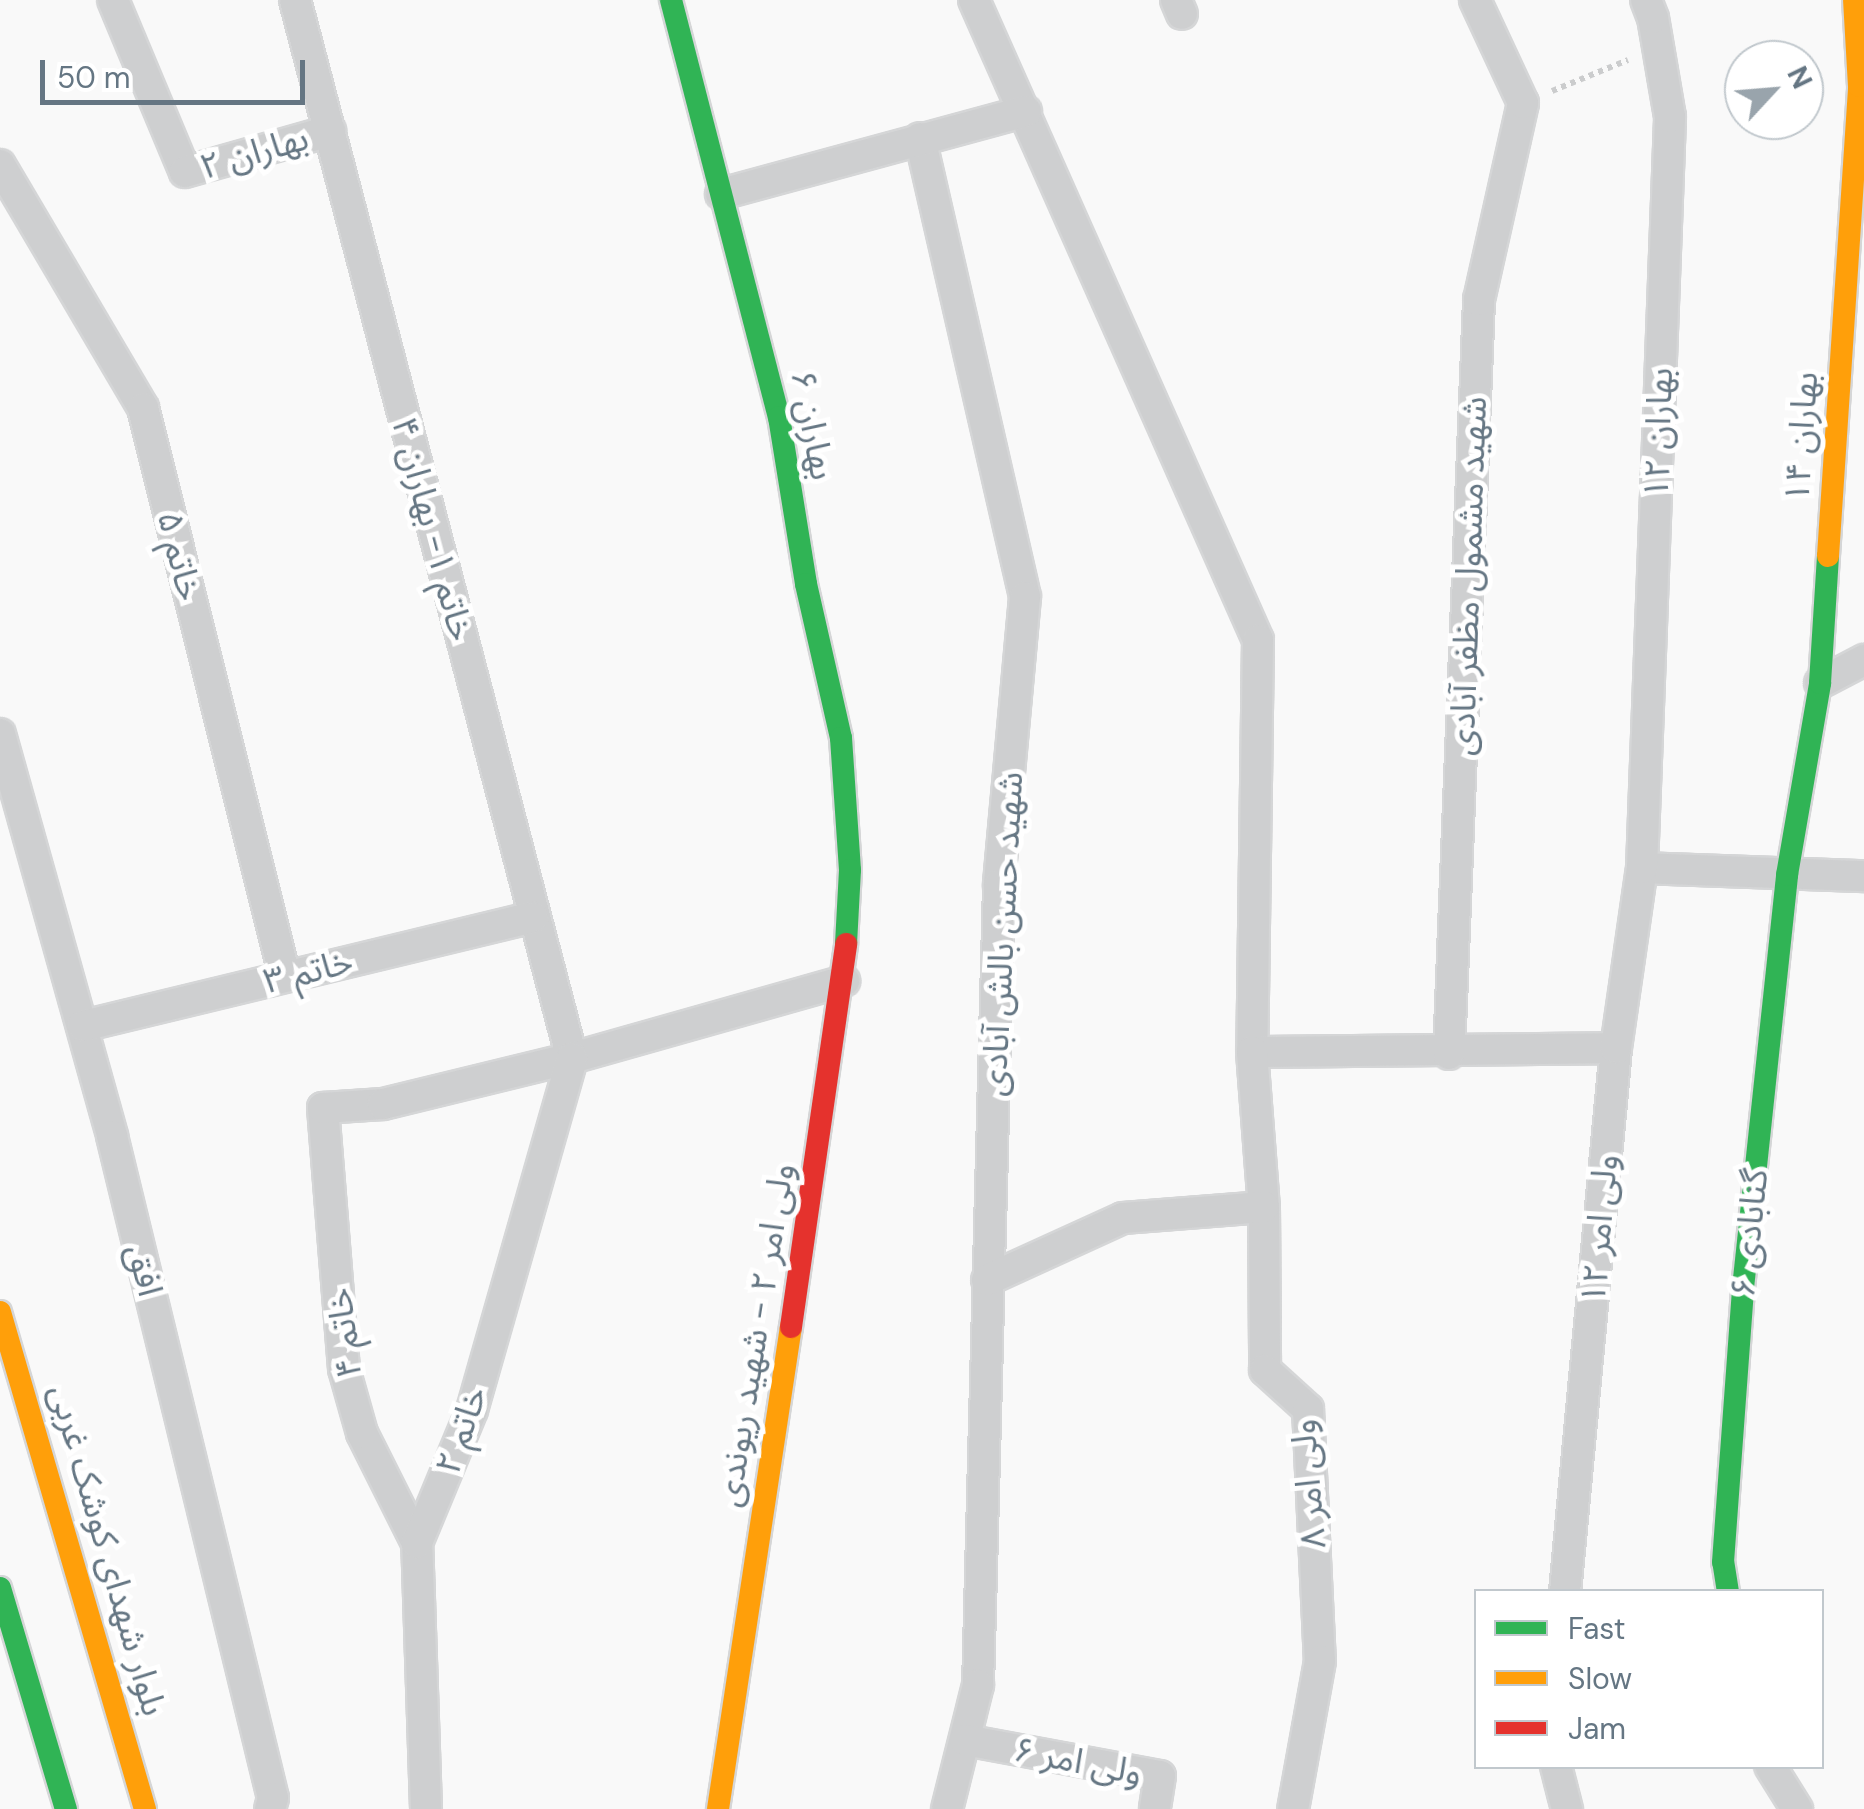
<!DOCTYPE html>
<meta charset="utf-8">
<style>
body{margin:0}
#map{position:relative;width:1864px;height:1809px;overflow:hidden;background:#f9f9f9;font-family:"DM Sans","Noto Sans Arabic",sans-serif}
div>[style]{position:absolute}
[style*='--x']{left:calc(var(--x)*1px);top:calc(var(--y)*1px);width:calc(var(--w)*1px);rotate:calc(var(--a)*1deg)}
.path>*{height:6px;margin-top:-3px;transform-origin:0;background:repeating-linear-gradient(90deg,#cbcccd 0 5px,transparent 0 10px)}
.roads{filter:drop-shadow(2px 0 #d5d6d7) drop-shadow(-2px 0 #d5d6d7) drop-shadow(0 2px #d5d6d7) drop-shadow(0 -2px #d5d6d7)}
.street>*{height:30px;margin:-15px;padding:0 15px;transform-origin:15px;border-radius:15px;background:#cecfd0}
.fast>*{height:22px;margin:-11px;padding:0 11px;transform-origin:11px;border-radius:11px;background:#30b455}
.slow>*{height:22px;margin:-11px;padding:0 11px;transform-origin:11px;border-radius:11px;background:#ff9f0a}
.jam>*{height:22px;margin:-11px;padding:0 11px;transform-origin:11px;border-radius:11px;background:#e5322d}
span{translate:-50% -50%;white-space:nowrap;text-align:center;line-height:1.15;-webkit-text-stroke:10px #fff;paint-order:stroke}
.street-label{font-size:35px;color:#657683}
.legend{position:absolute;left:1474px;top:1589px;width:350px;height:180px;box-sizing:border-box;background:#fff;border:2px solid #c1c8cd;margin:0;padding:12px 18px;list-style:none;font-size:30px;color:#657683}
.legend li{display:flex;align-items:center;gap:20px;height:50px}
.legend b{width:50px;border:2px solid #c1c8cd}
.north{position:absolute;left:1724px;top:40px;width:100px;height:100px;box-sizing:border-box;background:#fff;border:2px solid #c1c8cd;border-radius:50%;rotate:64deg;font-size:28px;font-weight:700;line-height:40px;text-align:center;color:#657683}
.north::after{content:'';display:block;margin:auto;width:35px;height:45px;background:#99a4ac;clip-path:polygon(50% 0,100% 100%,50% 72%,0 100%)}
.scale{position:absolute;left:40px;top:60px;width:265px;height:45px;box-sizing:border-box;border:5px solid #657683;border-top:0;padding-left:12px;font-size:30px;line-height:35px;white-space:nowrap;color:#657683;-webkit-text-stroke:8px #fff;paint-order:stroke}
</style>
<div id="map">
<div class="path">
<div style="--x:1552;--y:91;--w:82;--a:-22.2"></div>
</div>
<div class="roads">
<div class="street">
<div style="--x:113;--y:0;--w:186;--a:67.3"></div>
<div style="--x:185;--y:172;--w:151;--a:-15.8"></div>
<div style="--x:295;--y:0;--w:1094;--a:75.33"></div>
<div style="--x:974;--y:0;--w:700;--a:66.07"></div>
<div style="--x:1258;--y:640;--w:412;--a:90.8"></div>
<div style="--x:1252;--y:1052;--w:364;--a:-0.6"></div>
<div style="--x:1176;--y:0;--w:15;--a:67"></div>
<div style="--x:920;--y:138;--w:471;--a:77.1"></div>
<div style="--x:1025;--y:597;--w:289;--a:95.2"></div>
<div style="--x:999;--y:885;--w:800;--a:91.5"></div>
<div style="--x:978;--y:1685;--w:128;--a:104"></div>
<div style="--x:0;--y:165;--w:282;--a:59.5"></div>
<div style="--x:143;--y:408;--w:586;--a:75.99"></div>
<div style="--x:721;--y:194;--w:316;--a:-15.2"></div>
<div style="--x:1820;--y:683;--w:50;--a:-27.6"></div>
<div style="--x:0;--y:734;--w:417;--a:74.4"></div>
<div style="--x:112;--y:1136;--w:681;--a:76.33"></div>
<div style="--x:273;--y:1798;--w:11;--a:105"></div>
<div style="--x:1642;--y:868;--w:222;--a:2.1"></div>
<div style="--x:83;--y:1026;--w:463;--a:-13.6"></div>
<div style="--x:1252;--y:1052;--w:155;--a:85.6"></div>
<div style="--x:1264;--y:1207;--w:163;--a:89.6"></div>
<div style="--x:1265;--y:1370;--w:58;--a:42.2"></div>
<div style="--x:1308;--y:1409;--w:252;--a:87.3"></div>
<div style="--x:1320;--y:1661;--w:150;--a:100.3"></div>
<div style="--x:1449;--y:1054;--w:755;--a:-87.72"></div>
<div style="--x:1479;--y:300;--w:202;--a:-77.4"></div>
<div style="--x:1523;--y:103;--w:114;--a:-115"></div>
<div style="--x:987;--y:1280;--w:149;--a:-24.5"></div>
<div style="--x:1123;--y:1218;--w:141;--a:-4.5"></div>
<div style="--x:417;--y:1543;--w:123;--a:-116.6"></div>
<div style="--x:362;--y:1433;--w:66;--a:-105.7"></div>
<div style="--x:344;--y:1369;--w:262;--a:-94.6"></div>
<div style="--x:323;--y:1108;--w:60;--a:-3.8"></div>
<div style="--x:383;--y:1104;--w:195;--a:-13.7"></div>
<div style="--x:572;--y:1058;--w:283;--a:-15.8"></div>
<div style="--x:1565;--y:1592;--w:546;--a:-84.64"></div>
<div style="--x:1616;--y:1048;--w:182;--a:-81.8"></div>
<div style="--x:1642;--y:868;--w:752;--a:-87.86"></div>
<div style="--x:1670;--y:117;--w:100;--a:-99.7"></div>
<div style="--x:1653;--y:18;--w:19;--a:-111"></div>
<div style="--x:965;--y:1740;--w:198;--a:10.5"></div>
<div style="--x:1160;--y:1776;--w:33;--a:99"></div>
<div style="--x:1556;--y:1766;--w:44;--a:75.7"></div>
<div style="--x:1770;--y:1766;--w:51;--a:57.9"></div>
<div style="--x:426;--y:1809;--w:266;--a:-91.9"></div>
<div style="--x:417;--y:1543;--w:144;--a:-67.5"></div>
<div style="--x:472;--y:1410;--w:366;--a:-74.1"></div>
</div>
<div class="fast">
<div style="--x:671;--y:0;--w:431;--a:75.5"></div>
<div style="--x:779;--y:417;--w:169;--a:80.8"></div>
<div style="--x:806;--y:584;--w:158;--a:77.2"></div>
<div style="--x:841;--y:738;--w:132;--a:86.1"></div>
<div style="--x:850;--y:870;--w:74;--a:93.1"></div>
<div style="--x:0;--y:1588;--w:231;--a:73.4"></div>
<div style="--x:1728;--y:1592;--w:30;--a:-99"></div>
<div style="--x:1723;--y:1562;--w:275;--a:-85.8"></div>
<div style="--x:1743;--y:1288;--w:415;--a:-83.9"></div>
<div style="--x:1787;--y:875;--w:195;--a:-80.2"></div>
<div style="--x:1820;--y:683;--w:127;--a:-86.4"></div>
</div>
<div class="slow">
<div style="--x:1828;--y:556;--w:471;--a:-86.2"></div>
<div style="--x:1859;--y:86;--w:86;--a:-93.3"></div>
<div style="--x:0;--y:1312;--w:518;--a:73.74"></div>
<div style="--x:718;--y:1809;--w:487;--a:-81.4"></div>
</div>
<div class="jam">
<div style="--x:791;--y:1327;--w:387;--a:-81.8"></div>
</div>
</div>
<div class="street-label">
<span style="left:254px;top:152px;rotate:-16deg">بهاران ۲</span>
<span style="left:813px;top:425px;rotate:79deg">بهاران ۶</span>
<span style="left:1658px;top:433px;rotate:-88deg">بهاران ۱۲</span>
<span style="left:1801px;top:437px;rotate:-86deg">بهاران ۱۴</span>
<span style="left:433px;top:529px;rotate:75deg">خاتم ۱- بهاران ۴</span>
<span style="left:180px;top:556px;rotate:76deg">خاتم ۵</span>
<span style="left:1468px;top:576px;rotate:-88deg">شهید مشمول مظفر آبادی</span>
<span style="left:1002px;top:934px;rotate:-87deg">شهید حسن بالش آبادی</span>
<span style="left:308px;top:971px;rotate:-14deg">خاتم ۳</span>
<span style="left:1599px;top:1229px;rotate:-85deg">ولی امر ۱۲</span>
<span style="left:1749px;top:1233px;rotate:-84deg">گنابادی ۶</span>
<span style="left:145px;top:1270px;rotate:76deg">افق</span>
<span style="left:344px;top:1333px;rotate:-97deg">خاتم ۴</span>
<span style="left:755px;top:1335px;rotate:-81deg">ولی امر ۲ - شهید ریوندی</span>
<span style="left:461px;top:1430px;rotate:-70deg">خاتم ۲</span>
<span style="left:1308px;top:1484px;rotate:-95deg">ولی امر ۸</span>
<span style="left:108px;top:1550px;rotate:74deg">بلوار شهدای کوشک غربی</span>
<span style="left:1078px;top:1761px;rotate:11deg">ولی امر ۶</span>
</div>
<ul class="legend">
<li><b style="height:12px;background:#30b455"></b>Fast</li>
<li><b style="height:12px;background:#ff9f0a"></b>Slow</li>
<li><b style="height:12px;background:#e5322d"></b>Jam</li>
</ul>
<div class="north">N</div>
<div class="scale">50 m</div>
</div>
